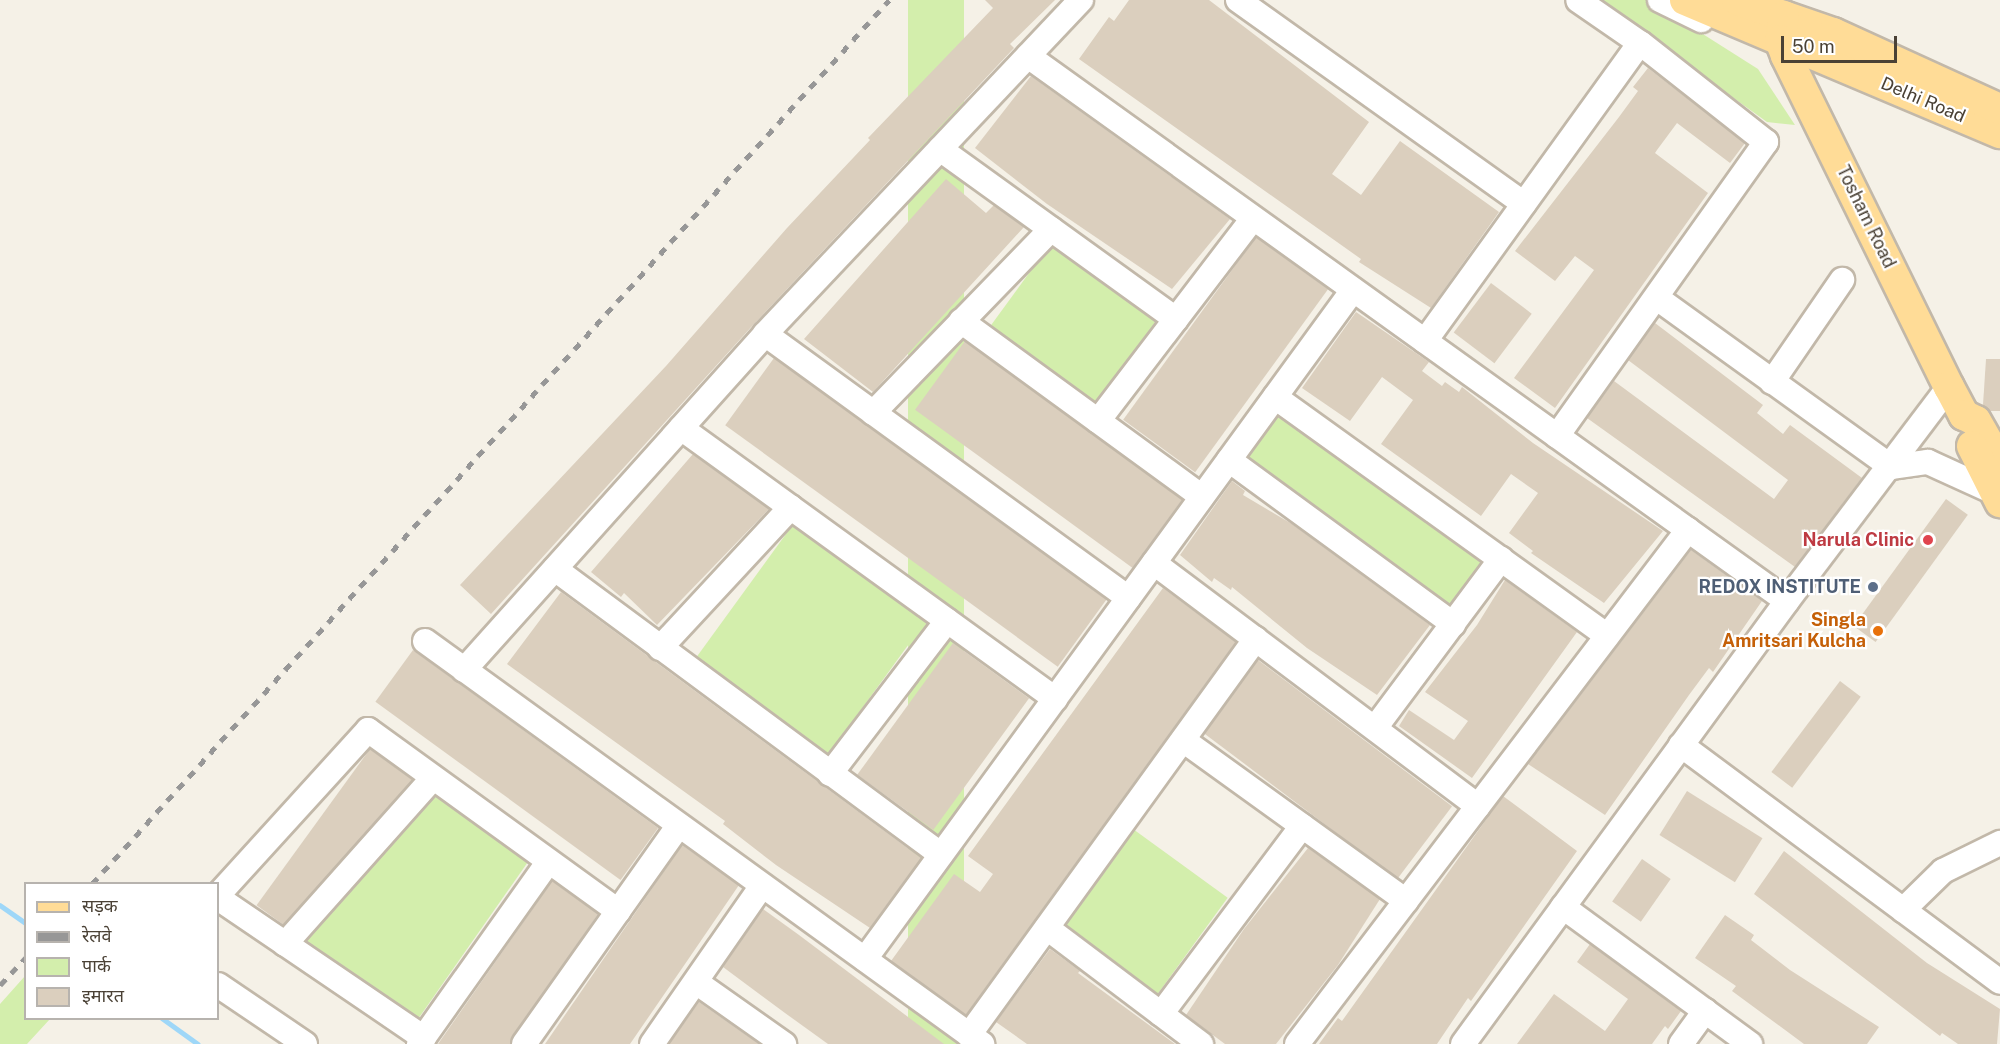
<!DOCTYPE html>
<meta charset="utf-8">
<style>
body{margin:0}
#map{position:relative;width:2000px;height:1044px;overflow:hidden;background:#f5f1e7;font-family:"Public Sans","Noto Sans Devanagari",sans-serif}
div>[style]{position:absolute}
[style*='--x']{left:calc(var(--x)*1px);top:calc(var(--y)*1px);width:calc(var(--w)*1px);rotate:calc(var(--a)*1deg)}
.green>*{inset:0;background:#d3eeac;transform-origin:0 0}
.stream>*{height:4.5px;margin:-2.25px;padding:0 2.25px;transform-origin:2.25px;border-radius:2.25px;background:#9ed7f8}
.building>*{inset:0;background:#dbcfbe;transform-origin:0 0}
.roads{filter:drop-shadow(2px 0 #c2b8a9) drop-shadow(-2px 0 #c2b8a9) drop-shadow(0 2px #c2b8a9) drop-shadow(0 -2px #c2b8a9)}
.minor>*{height:24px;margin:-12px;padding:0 12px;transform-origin:12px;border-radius:12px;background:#fff}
.major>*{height:30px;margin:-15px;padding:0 15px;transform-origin:15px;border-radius:15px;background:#ffdc97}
.rail>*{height:4.5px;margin-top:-2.25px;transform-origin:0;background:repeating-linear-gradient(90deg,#979797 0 8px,transparent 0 16px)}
.dots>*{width:16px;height:16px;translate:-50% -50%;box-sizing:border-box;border:3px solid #fff;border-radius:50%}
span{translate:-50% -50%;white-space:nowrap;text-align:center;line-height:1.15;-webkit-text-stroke:4.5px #fff;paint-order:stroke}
.street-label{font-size:18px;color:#4a4135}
.health-label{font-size:18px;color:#be3a42;font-weight:700}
.right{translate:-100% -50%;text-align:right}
.service-label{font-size:18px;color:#4e5e75;font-weight:700}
.food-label{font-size:18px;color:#c56008;font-weight:700}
.legend{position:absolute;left:24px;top:882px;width:195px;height:138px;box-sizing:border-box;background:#fff;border:2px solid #b7b3ae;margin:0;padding:8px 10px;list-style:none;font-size:18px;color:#4a4135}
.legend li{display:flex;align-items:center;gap:12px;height:30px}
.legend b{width:30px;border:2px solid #b7b3ae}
.scale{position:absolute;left:1781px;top:36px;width:116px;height:27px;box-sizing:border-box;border:3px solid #4a4135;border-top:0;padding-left:8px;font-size:18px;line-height:21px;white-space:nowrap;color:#4a4135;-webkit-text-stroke:4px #fff;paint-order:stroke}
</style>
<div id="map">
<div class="green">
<div style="left:908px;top:0;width:56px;height:1185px"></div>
<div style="clip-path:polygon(1597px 0,1647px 0,1657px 5px,1758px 69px,1795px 125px,1767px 122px)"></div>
<div style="left:1053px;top:240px;width:131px;height:108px;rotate:36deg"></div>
<div style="left:1276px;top:409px;width:257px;height:60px;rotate:36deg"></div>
<div style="left:794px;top:523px;width:164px;height:171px;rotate:36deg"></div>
<div style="clip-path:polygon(435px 793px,530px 859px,418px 1019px,303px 940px)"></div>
<div style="left:1133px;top:829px;width:117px;height:124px;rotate:36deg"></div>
<div style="clip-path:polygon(25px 976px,26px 1018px,50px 1019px,27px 1044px,0 1044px,0 1004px)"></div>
</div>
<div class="stream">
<div style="--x:0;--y:905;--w:32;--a:35"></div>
<div style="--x:162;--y:1018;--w:44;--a:35.8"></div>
</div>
<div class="building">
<div style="clip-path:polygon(985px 0,1055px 0,1010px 44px,1014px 48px,754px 324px,491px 614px,460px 585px,666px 366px,787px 228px,870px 140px,868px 138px,993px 8px)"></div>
<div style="clip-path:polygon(1129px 0,1209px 0,1369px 122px,1332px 174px,1361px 195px,1400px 141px,1499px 212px,1431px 308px,1359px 262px,1361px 259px,1079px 59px,1109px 17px,1114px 21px)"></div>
<div style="clip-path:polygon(1648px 68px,1745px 143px,1730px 163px,1677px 123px,1657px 150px,1655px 153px,1708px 193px,1555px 408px,1514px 378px,1594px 270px,1575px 256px,1555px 281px,1515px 251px,1619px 117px,1638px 91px,1633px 87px)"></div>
<div style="clip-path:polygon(1031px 76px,1230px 219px,1172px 289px,1047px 204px,975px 148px)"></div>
<div style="clip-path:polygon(946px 179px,986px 213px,994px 205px,1024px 227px,873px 392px,804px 339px)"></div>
<div style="left:1256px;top:237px;width:89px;height:226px;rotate:36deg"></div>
<div style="left:1491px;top:283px;width:51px;height:62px;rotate:37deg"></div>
<div style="clip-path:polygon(1356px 312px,1429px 362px,1422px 371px,1442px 386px,1445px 382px,1459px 392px,1462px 387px,1533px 443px,1663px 531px,1604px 603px,1531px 553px,1533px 551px,1509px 533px,1538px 493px,1511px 474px,1481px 516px,1381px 444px,1413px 400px,1382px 377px,1350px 421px,1302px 388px)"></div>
<div style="clip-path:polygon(1655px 323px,1763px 405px,1757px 413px,1783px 434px,1790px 425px,1862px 478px,1795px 567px,1587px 418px,1614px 381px,1774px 499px,1788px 480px,1628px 360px)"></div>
<div style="left:965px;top:341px;width:269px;height:85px;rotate:36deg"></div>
<div style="left:774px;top:358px;width:411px;height:83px;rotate:36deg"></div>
<div style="clip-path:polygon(1986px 359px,2000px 359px,2000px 411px,1990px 411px,1983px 405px)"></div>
<div style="clip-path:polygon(693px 454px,769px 509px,657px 625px,624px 593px,621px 597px,591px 572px)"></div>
<div style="clip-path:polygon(1232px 481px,1245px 491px,1243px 495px,1292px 524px,1430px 625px,1377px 695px,1307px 648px,1232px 587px,1231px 590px,1214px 578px,1212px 582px,1180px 555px)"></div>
<div style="left:1946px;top:499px;width:27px;height:157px;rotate:36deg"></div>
<div style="clip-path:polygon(1691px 550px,1762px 601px,1713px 672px,1709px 668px,1689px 695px,1605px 815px,1528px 764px)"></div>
<div style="clip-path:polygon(1505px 580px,1577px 632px,1472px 778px,1399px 726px,1409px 710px,1454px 740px,1468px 721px,1425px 692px,1477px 625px)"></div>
<div style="clip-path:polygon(1163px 588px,1236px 642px,966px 1015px,891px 961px,954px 874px,980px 892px,993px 874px,968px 856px)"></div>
<div style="clip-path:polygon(561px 592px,921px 858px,870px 928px,776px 865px,723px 824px,725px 821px,507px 664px)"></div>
<div style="left:953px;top:643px;width:94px;height:163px;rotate:36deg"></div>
<div style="left:413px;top:650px;width:303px;height:64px;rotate:36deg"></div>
<div style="left:1258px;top:660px;width:243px;height:91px;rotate:37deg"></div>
<div style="left:1840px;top:681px;width:26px;height:114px;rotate:37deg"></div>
<div style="left:370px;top:749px;width:52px;height:193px;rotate:36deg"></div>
<div style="left:1687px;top:791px;width:89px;height:52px;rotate:32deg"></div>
<div style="clip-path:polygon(1503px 796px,1577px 851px,1471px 1001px,1468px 998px,1437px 1044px,1319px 1044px,1338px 1018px,1342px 1021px)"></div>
<div style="clip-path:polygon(682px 845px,739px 885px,685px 964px,630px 1044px,545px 1044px)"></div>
<div style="clip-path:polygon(1308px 848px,1380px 899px,1338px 965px,1276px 1044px,1225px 1044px,1186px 1015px,1244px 929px)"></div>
<div style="clip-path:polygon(1784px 851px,1927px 963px,2000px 1009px,1997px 1044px,1958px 1044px,1942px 1033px,1940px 1036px,1754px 894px)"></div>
<div style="left:1642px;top:859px;width:35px;height:52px;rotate:35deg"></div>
<div style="clip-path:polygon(552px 881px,598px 914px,510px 1044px,438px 1044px)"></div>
<div style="clip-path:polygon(763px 909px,799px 935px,944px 1044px,828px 1044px,785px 1013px,723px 967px)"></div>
<div style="clip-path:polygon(1725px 915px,1754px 935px,1751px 940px,1790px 970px,1879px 1027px,1867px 1044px,1804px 1044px,1732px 991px,1736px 986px,1695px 958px)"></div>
<div style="clip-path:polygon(1590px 944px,1681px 1011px,1668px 1029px,1665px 1026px,1652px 1044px,1517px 1044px,1554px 994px,1605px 1031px,1628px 999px,1577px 962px)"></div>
<div style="clip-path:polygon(1050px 949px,1080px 971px,1078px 973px,1175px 1044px,1027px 1044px,996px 1022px)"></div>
<div style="clip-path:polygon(699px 1002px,759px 1044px,669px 1044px)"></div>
</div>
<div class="roads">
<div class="minor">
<div style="--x:1238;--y:0;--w:351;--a:35.5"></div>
<div style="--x:1660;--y:0;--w:46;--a:26"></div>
<div style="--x:1028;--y:56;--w:934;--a:35.68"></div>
<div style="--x:940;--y:149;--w:291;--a:35.8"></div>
<div style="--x:1657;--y:298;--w:289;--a:35.8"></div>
<div style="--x:1891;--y:467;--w:37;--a:-8"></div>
<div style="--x:1928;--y:462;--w:75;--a:24.5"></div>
<div style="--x:961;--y:321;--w:298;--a:36.1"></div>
<div style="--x:765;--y:334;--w:449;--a:36"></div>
<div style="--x:1425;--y:341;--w:367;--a:-54.2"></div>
<div style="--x:1772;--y:382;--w:124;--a:-55.5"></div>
<div style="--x:1275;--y:397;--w:409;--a:35.7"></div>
<div style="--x:873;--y:413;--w:256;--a:-45.9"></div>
<div style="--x:1098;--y:421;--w:255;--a:-52.6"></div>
<div style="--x:681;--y:428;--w:462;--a:35.9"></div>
<div style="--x:1557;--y:436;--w:361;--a:-54.6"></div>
<div style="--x:1766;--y:142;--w:160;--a:-141.8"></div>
<div style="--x:1640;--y:43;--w:75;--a:-145.3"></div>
<div style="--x:1229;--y:460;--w:278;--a:36.2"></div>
<div style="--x:1154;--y:563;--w:405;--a:36.9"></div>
<div style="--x:555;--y:569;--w:480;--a:36.5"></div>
<div style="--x:425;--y:641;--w:688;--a:35.89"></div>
<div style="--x:660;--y:648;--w:192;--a:-47.1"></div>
<div style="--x:464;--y:670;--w:451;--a:-48.1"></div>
<div style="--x:765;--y:334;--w:460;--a:-46.6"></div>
<div style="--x:1375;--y:728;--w:211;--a:-53.3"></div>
<div style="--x:1183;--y:740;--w:275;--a:35.8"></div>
<div style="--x:1681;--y:745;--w:397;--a:36.6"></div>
<div style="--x:830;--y:774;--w:193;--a:-52.6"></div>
<div style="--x:218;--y:895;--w:223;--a:-47.7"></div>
<div style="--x:368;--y:730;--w:309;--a:35.9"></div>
<div style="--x:218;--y:898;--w:249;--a:34.2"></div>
<div style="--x:1563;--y:907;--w:232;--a:36.2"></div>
<div style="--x:1903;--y:910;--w:56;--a:-44.3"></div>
<div style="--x:1943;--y:871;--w:64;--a:-26.2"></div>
<div style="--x:1047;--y:928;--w:193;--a:37"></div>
<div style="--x:285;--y:944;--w:222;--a:-48.3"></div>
<div style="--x:865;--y:959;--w:828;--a:-53.89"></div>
<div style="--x:696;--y:982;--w:108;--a:35.2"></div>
<div style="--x:218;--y:985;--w:105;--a:34.1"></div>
<div style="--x:1161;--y:1014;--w:235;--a:-53.1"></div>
<div style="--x:969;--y:1035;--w:489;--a:-54.1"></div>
<div style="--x:419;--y:1044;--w:224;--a:-54.6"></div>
<div style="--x:524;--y:1044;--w:268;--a:-54.7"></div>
<div style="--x:652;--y:1044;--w:193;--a:-55.2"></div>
<div style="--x:1297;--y:1044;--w:646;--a:-52.74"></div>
<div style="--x:1463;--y:1044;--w:549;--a:-53.82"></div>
<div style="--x:1787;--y:601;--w:268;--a:-52.9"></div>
<div style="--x:1681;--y:1044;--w:41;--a:-54"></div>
</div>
<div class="major">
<div style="--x:1685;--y:0;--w:342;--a:22.9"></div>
<div style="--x:1737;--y:0;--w:102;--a:19"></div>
<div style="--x:1833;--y:33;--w:183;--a:24.5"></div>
<div style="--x:1784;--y:16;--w:24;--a:99"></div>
<div style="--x:1780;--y:40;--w:17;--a:69"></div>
<div style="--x:1786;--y:56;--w:369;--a:63.8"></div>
<div style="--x:1949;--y:387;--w:32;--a:62"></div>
<div style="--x:1964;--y:415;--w:13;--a:27"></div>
<div style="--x:1976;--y:421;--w:48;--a:60.3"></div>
<div style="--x:1972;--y:446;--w:63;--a:63.4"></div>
</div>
</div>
<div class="rail">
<div style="--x:92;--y:884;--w:1190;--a:-47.96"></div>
<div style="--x:0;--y:985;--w:38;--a:-47"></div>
</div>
<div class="dots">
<div style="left:1928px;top:540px;background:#e0444e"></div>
<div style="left:1873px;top:587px;background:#5c6f8a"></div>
<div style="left:1878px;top:631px;background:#e8710a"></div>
</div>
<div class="street-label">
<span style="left:1923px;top:100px;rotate:23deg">Delhi Road</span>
<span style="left:1866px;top:217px;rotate:64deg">Tosham Road</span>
</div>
<div class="health-label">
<span class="right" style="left:1914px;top:540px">Narula Clinic</span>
</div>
<div class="service-label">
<span class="right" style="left:1861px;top:587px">REDOX INSTITUTE</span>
</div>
<div class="food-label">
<span class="right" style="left:1866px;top:631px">Singla<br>Amritsari Kulcha</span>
</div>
<ul class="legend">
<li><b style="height:8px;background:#ffdc97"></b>सड़क</li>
<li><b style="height:8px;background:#979797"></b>रेलवे</li>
<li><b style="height:16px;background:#d3eeac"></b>पार्क</li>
<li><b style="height:16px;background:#dbcfbe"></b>इमारत</li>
</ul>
<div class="scale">50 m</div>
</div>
